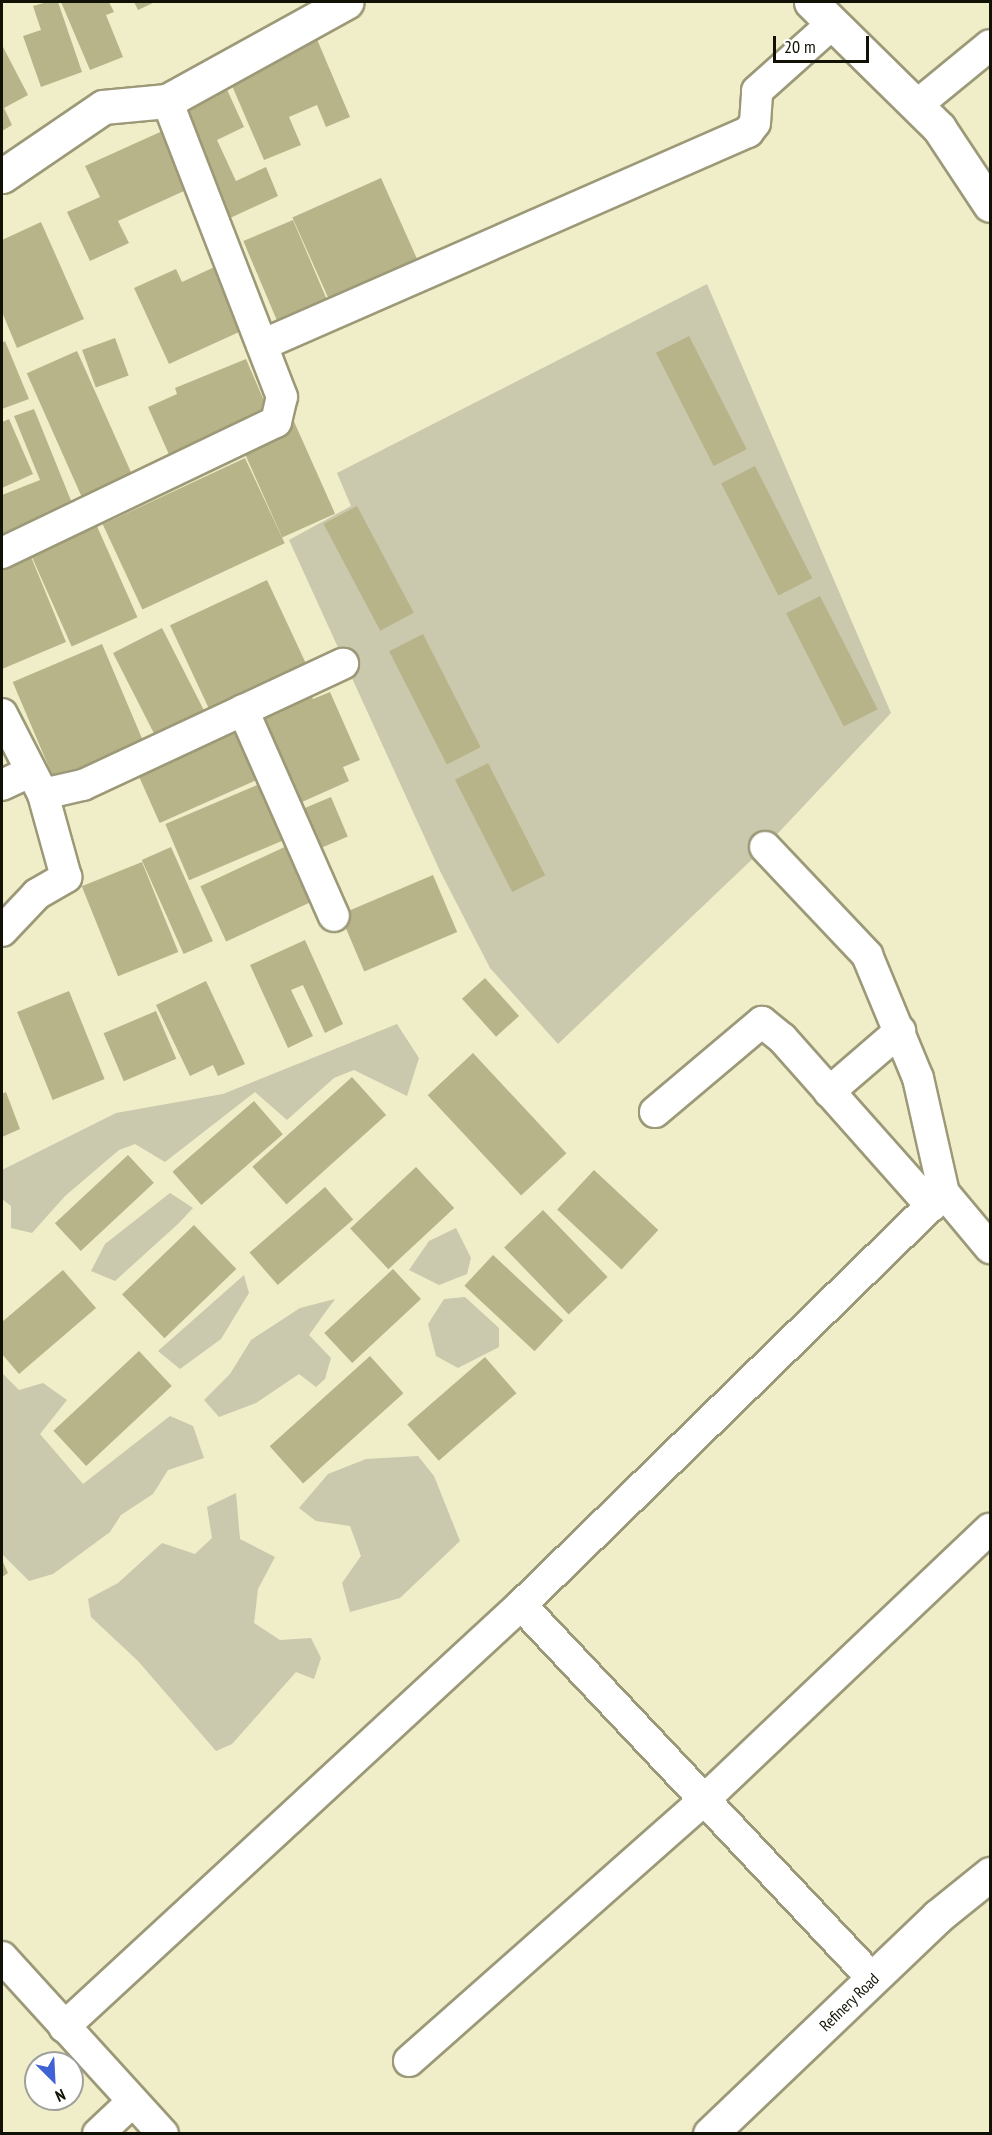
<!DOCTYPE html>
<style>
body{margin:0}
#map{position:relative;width:992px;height:2135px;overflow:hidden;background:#f0edc9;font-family:"PT Sans Narrow",sans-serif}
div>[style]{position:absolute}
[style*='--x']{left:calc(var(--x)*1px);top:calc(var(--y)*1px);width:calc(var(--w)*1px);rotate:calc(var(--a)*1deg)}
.green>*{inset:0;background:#cac8ad}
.building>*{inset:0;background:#b8b489;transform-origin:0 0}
.roads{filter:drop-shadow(2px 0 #9c9978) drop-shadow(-2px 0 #9c9978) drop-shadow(0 2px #9c9978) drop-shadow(0 -2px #9c9978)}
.minor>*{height:30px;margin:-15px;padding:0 15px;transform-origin:15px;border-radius:15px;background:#fff}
.tertiary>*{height:33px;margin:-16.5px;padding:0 16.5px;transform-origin:16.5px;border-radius:16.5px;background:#fff}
span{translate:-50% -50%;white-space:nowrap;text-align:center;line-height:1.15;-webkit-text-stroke:6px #fff;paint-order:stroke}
.street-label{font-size:16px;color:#121105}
.frame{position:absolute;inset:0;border:3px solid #121105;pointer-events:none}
.north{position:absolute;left:24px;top:2051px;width:60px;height:60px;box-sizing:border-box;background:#fff;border:2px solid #a0a09b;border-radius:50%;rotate:156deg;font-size:16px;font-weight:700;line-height:24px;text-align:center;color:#121105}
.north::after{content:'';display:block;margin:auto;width:21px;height:27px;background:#4062d4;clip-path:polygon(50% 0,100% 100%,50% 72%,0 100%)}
.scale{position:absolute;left:773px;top:36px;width:96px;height:27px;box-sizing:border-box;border:3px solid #121105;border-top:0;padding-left:8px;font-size:18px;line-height:21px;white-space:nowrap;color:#121105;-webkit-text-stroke:4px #fff;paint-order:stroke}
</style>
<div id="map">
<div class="green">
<div style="clip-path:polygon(707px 284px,891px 713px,765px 847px,558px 1044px,490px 968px,440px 871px,289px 540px,351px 506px,337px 473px)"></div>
<div style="clip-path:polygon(397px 1024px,419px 1058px,407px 1096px,354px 1070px,334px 1078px,287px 1120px,255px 1092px,165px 1162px,135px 1144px,119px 1150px,65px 1196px,32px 1233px,11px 1228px,11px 1206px,2px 1199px,2px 1170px,116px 1113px,223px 1094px)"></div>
<div style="clip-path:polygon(170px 1193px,193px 1208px,179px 1223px,115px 1281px,91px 1271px,105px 1244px)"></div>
<div style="clip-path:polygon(456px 1228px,471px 1258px,467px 1274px,439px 1285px,409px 1270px,429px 1241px)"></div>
<div style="clip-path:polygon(244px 1275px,249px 1293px,221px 1339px,180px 1369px,158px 1351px)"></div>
<div style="clip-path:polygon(465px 1297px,499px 1328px,499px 1347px,458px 1368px,436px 1356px,428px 1324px,444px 1299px)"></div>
<div style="clip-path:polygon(335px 1299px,309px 1335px,331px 1358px,325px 1379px,316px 1387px,299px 1374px,256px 1403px,219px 1417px,204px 1400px,230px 1374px,251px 1340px,300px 1308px)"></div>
<div style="clip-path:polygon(2px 1373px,19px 1390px,43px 1383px,67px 1400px,40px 1434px,83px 1484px,170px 1416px,193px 1426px,204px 1458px,168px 1470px,153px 1494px,121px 1515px,110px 1532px,53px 1574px,29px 1581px,2px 1554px)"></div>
<div style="clip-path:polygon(418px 1456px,434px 1476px,460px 1541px,400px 1598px,350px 1612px,342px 1583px,361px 1556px,350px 1526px,316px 1521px,299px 1508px,328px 1474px,366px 1459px)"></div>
<div style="clip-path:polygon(236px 1493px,240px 1539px,275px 1557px,258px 1589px,254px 1623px,280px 1640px,311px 1638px,321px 1658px,314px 1679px,296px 1672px,232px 1744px,216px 1751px,138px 1661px,91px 1617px,88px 1599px,118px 1583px,162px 1543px,195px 1554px,212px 1538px,207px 1507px)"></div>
</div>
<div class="building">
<div style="clip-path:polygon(47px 2px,58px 2px,82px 72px,41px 87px,23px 36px,41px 30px,33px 6px)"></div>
<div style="clip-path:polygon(61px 2px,109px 2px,114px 12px,106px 15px,123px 57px,90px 70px)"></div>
<div style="clip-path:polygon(134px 2px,155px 2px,138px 10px)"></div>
<div style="clip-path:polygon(316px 37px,350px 117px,326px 127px,317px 105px,289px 117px,301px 145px,264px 160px,227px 74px)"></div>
<div style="clip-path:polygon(2px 45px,28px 95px,4px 108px,12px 125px,2px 131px)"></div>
<div style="clip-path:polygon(224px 83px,244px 127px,217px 140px,236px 181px,266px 167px,278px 196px,228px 219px,176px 106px)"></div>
<div style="clip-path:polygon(169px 128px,195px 186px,118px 221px,129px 243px,90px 261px,67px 212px,100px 197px,85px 166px)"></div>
<div style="left:381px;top:178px;width:92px;height:97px;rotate:66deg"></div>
<div style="left:293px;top:220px;width:90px;height:54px;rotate:67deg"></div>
<div style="clip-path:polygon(41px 222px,84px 319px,17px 348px,2px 312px,2px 240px)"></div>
<div style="clip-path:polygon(221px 264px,250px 327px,169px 364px,134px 288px,176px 269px,182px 282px)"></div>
<div style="left:689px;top:336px;width:127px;height:37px;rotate:63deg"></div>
<div style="left:115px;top:338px;width:40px;height:35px;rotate:70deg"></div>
<div style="clip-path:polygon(5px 341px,29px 399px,2px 409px,2px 343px)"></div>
<div style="left:77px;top:351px;width:135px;height:55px;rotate:66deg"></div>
<div style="clip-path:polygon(246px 359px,271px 417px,171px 459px,148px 407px,177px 394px,175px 388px)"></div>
<div style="clip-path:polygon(34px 409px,74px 508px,2px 536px,2px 495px,40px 480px,14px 416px)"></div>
<div style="left:292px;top:417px;width:106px;height:58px;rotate:66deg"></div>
<div style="clip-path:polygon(9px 419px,33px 474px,2px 488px,2px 422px)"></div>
<div style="left:245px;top:458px;width:94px;height:157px;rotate:65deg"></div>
<div style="left:755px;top:466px;width:126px;height:38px;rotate:63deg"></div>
<div style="left:357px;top:506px;width:121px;height:38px;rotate:62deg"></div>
<div style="left:96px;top:524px;width:102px;height:72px;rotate:66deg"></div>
<div style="clip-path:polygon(29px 552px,66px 642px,2px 669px,2px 563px)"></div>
<div style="left:267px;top:580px;width:96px;height:107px;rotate:65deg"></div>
<div style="left:820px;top:596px;width:127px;height:38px;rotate:63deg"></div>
<div style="left:162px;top:628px;width:94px;height:55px;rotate:63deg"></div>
<div style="left:423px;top:634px;width:127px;height:38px;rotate:63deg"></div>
<div style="left:102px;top:644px;width:105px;height:97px;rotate:67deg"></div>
<div style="clip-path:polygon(309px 690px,313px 699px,330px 692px,360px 760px,343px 767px,349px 781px,293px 806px,253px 715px)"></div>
<div style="left:239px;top:721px;width:61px;height:114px;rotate:66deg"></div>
<div style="left:488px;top:763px;width:126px;height:37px;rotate:63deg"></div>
<div style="left:262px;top:783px;width:61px;height:105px;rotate:67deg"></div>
<div style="left:331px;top:797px;width:43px;height:38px;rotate:67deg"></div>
<div style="left:291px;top:844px;width:61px;height:100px;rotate:65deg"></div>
<div style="left:171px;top:847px;width:103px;height:32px;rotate:66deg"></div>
<div style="left:142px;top:862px;width:97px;height:65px;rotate:68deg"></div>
<div style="left:433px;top:875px;width:62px;height:101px;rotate:67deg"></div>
<div style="clip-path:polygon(305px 940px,343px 1024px,325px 1033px,303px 985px,291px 990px,313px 1036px,288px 1048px,250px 965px)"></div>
<div style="left:485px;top:978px;width:51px;height:31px;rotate:48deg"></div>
<div style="clip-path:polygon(206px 981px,245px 1064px,218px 1076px,213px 1065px,190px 1076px,156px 1005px)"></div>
<div style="left:69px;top:991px;width:95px;height:56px;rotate:68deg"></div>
<div style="left:156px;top:1011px;width:52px;height:57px;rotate:67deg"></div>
<div style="left:473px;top:1053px;width:137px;height:62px;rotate:47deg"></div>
<div style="left:352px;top:1077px;width:51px;height:134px;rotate:48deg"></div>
<div style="clip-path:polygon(6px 1092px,20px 1129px,2px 1137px,2px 1094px)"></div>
<div style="left:254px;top:1101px;width:44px;height:108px;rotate:49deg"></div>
<div style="left:128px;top:1155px;width:38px;height:100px;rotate:47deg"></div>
<div style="left:416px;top:1167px;width:56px;height:90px;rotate:47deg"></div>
<div style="left:594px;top:1170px;width:88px;height:54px;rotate:43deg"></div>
<div style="left:325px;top:1187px;width:43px;height:100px;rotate:49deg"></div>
<div style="left:543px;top:1210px;width:93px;height:54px;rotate:46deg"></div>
<div style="left:194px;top:1225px;width:61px;height:100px;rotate:46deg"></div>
<div style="left:493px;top:1255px;width:96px;height:42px;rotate:43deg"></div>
<div style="left:393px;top:1269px;width:41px;height:94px;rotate:47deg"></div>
<div style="clip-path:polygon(63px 1270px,96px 1308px,19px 1374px,2px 1354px,2px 1322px)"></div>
<div style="left:139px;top:1351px;width:48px;height:117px;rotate:47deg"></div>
<div style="left:370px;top:1356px;width:50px;height:135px;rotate:48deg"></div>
<div style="left:485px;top:1357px;width:48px;height:103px;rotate:49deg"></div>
<div style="clip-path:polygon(2px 1560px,8px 1573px,2px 1577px)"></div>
</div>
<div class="roads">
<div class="minor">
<div style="--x:917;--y:105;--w:94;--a:-39.4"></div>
<div style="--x:262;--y:345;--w:531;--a:-23.67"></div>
<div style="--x:748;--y:132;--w:11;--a:-52"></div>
<div style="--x:755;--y:123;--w:32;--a:-86"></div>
<div style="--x:757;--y:91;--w:102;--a:-41.8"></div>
<div style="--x:2;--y:553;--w:304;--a:-25.6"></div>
<div style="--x:276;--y:422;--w:26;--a:-77"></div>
<div style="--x:282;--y:397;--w:318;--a:-111.2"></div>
<div style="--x:243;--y:710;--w:225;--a:66.2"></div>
<div style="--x:2;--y:714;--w:90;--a:62.9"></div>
<div style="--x:43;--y:794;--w:41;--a:-12.7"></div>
<div style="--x:83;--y:785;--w:287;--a:-25"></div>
<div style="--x:2;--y:785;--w:29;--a:-25"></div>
<div style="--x:765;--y:847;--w:149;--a:46.6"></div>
<div style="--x:867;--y:955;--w:133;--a:67.5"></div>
<div style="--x:918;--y:1078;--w:118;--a:77.3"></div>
<div style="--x:944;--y:1193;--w:72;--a:50.1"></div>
<div style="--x:2;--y:931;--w:51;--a:-46.6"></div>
<div style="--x:37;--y:894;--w:34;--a:-30"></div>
<div style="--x:66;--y:877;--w:86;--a:-105.5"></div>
<div style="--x:829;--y:1092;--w:94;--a:-40.7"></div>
<div style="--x:655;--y:1112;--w:140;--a:-40.1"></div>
<div style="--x:762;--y:1022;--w:26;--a:39"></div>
<div style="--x:782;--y:1038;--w:225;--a:48.4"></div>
<div style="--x:521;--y:1605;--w:514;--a:46.74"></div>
<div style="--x:2;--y:1957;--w:239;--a:47.7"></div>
<div style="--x:64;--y:2027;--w:622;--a:-42.72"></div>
<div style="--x:521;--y:1605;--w:590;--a:-44.25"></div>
<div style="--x:409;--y:2061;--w:394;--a:-41.5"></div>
<div style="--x:704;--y:1800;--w:394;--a:-43.5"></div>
<div style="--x:98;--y:2134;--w:47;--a:-43.3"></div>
</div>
<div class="tertiary">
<div style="--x:811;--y:2;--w:180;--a:44.5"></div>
<div style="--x:939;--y:128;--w:92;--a:56.5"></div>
<div style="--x:2;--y:176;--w:122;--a:-34.3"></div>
<div style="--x:103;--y:107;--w:64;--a:-5.4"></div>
<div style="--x:167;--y:101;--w:205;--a:-28.9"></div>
<div style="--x:710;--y:2134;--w:315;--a:-43.7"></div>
<div style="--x:938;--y:1916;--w:67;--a:-38.9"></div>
</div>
</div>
<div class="street-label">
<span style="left:849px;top:2002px;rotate:-44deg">Refinery Road</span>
</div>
<div class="frame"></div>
<div class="north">N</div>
<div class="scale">20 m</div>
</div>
